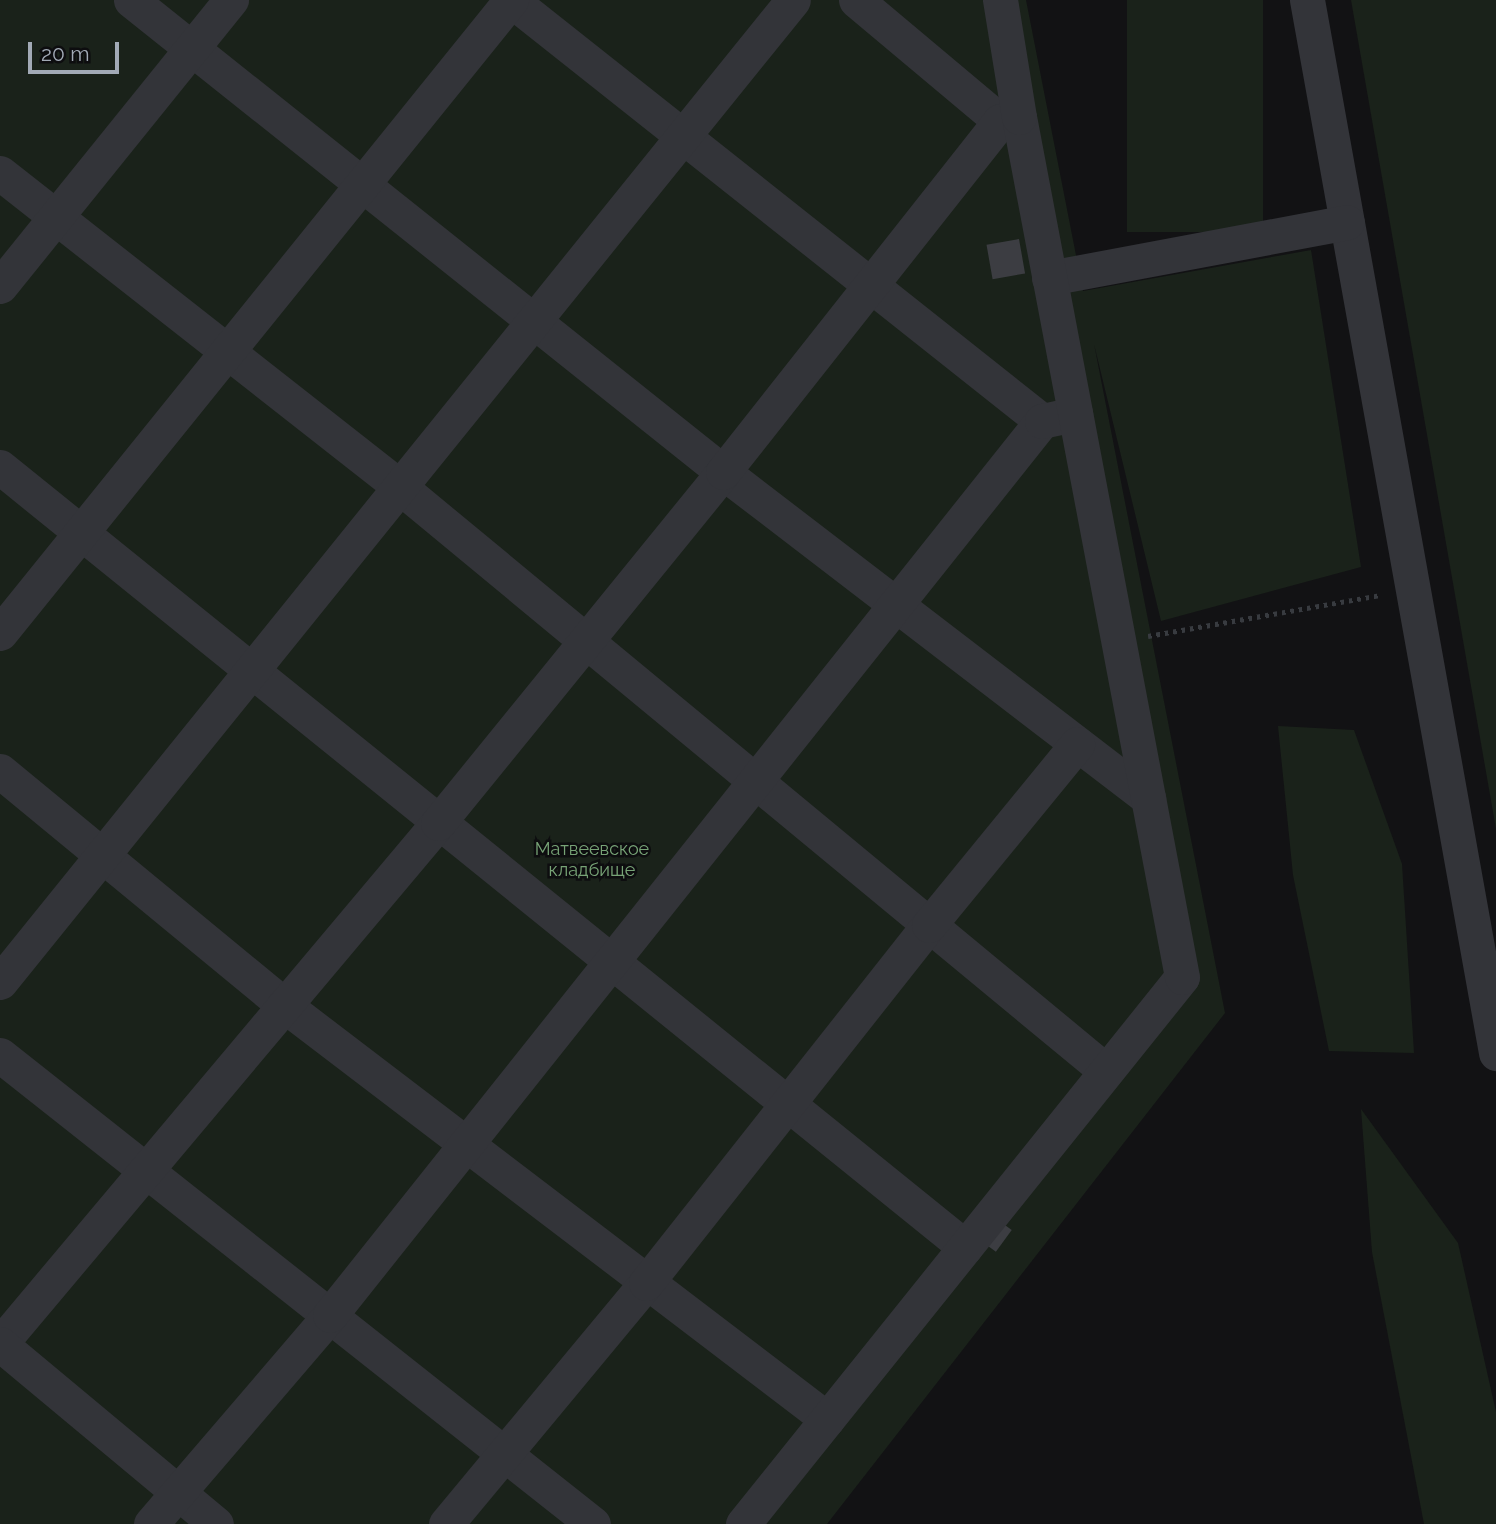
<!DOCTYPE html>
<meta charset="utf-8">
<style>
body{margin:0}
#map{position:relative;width:1496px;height:1524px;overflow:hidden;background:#121214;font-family:Raleway,sans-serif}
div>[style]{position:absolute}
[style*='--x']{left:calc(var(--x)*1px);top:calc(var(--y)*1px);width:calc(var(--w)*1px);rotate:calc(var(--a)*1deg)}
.green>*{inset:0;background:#1a221a;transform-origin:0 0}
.building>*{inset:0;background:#3c3d42;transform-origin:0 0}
.path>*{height:4.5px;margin-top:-2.25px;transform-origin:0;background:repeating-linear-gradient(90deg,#383b40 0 3.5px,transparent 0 8.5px)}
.minor>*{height:35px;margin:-17.5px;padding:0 17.5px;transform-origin:17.5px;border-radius:17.5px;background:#333439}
span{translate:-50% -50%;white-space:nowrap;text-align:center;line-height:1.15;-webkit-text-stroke:5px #0d0d0f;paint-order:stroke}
.park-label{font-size:18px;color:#77a376}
.scale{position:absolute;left:28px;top:42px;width:91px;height:32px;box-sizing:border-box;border:4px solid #a2aab6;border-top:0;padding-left:9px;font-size:21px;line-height:24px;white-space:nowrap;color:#a2aab6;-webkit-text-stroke:5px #0d0d0f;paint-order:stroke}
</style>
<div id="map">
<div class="green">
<div style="clip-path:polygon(0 0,1026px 0,1083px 291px,1311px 250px,1361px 567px,1161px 621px,1094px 344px,1225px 1013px,827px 1524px,0 1524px)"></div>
<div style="left:1127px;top:0;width:136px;height:232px"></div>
<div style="clip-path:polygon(1351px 0,1496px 0,1496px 829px)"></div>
<div style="clip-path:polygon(1278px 726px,1354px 730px,1402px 864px,1414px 1053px,1329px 1051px,1293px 875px)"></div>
<div style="clip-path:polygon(1361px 1109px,1458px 1243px,1496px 1412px,1496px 1524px,1424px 1524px,1372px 1252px)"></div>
</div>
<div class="building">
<div style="left:1019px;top:239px;width:35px;height:33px;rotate:80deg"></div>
<div style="left:998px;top:1220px;width:17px;height:27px;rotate:36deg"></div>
</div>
<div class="path">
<div style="--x:1148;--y:636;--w:237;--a:-10"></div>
</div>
<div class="minor">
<div style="--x:131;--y:0;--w:757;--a:38.57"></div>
<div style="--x:723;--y:472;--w:536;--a:37.49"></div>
<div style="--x:511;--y:0;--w:678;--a:38.41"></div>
<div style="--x:856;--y:0;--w:188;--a:40"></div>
<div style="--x:1000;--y:121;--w:19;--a:-12"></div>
<div style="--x:1307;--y:0;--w:1070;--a:79.82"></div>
<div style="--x:0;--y:173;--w:509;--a:38.13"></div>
<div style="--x:400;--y:487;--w:916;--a:39.6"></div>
<div style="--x:1049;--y:278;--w:303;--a:-10.6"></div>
<div style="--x:0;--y:286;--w:368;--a:-51.1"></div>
<div style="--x:0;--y:467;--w:1241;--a:38.95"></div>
<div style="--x:0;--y:633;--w:814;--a:-51.09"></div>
<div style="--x:0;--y:771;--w:368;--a:39.5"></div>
<div style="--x:284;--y:1005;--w:683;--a:37.32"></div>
<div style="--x:0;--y:982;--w:1262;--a:-51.08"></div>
<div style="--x:0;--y:1055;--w:756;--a:38.34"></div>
<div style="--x:0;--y:1344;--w:681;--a:-49.95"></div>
<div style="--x:438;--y:823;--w:452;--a:-50.9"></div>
<div style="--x:723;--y:472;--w:447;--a:-51.7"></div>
<div style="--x:0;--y:1344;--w:281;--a:39.8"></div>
<div style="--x:151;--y:1524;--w:275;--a:-49.4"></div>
<div style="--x:330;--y:1315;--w:1143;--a:-51.47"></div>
<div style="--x:1042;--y:421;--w:34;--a:-12"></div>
<div style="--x:446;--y:1524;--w:313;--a:-50.3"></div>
<div style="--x:646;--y:1283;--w:456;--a:-51.7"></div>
<div style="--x:929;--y:925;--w:234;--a:-50.7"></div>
<div style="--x:743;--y:1524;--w:701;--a:-51.25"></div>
<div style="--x:1182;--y:977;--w:875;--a:-100.73"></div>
<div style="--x:1019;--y:117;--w:119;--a:-99.2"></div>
</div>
<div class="park-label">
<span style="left:592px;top:860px">Матвеевское<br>кладбище</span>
</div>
<div class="scale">20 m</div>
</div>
